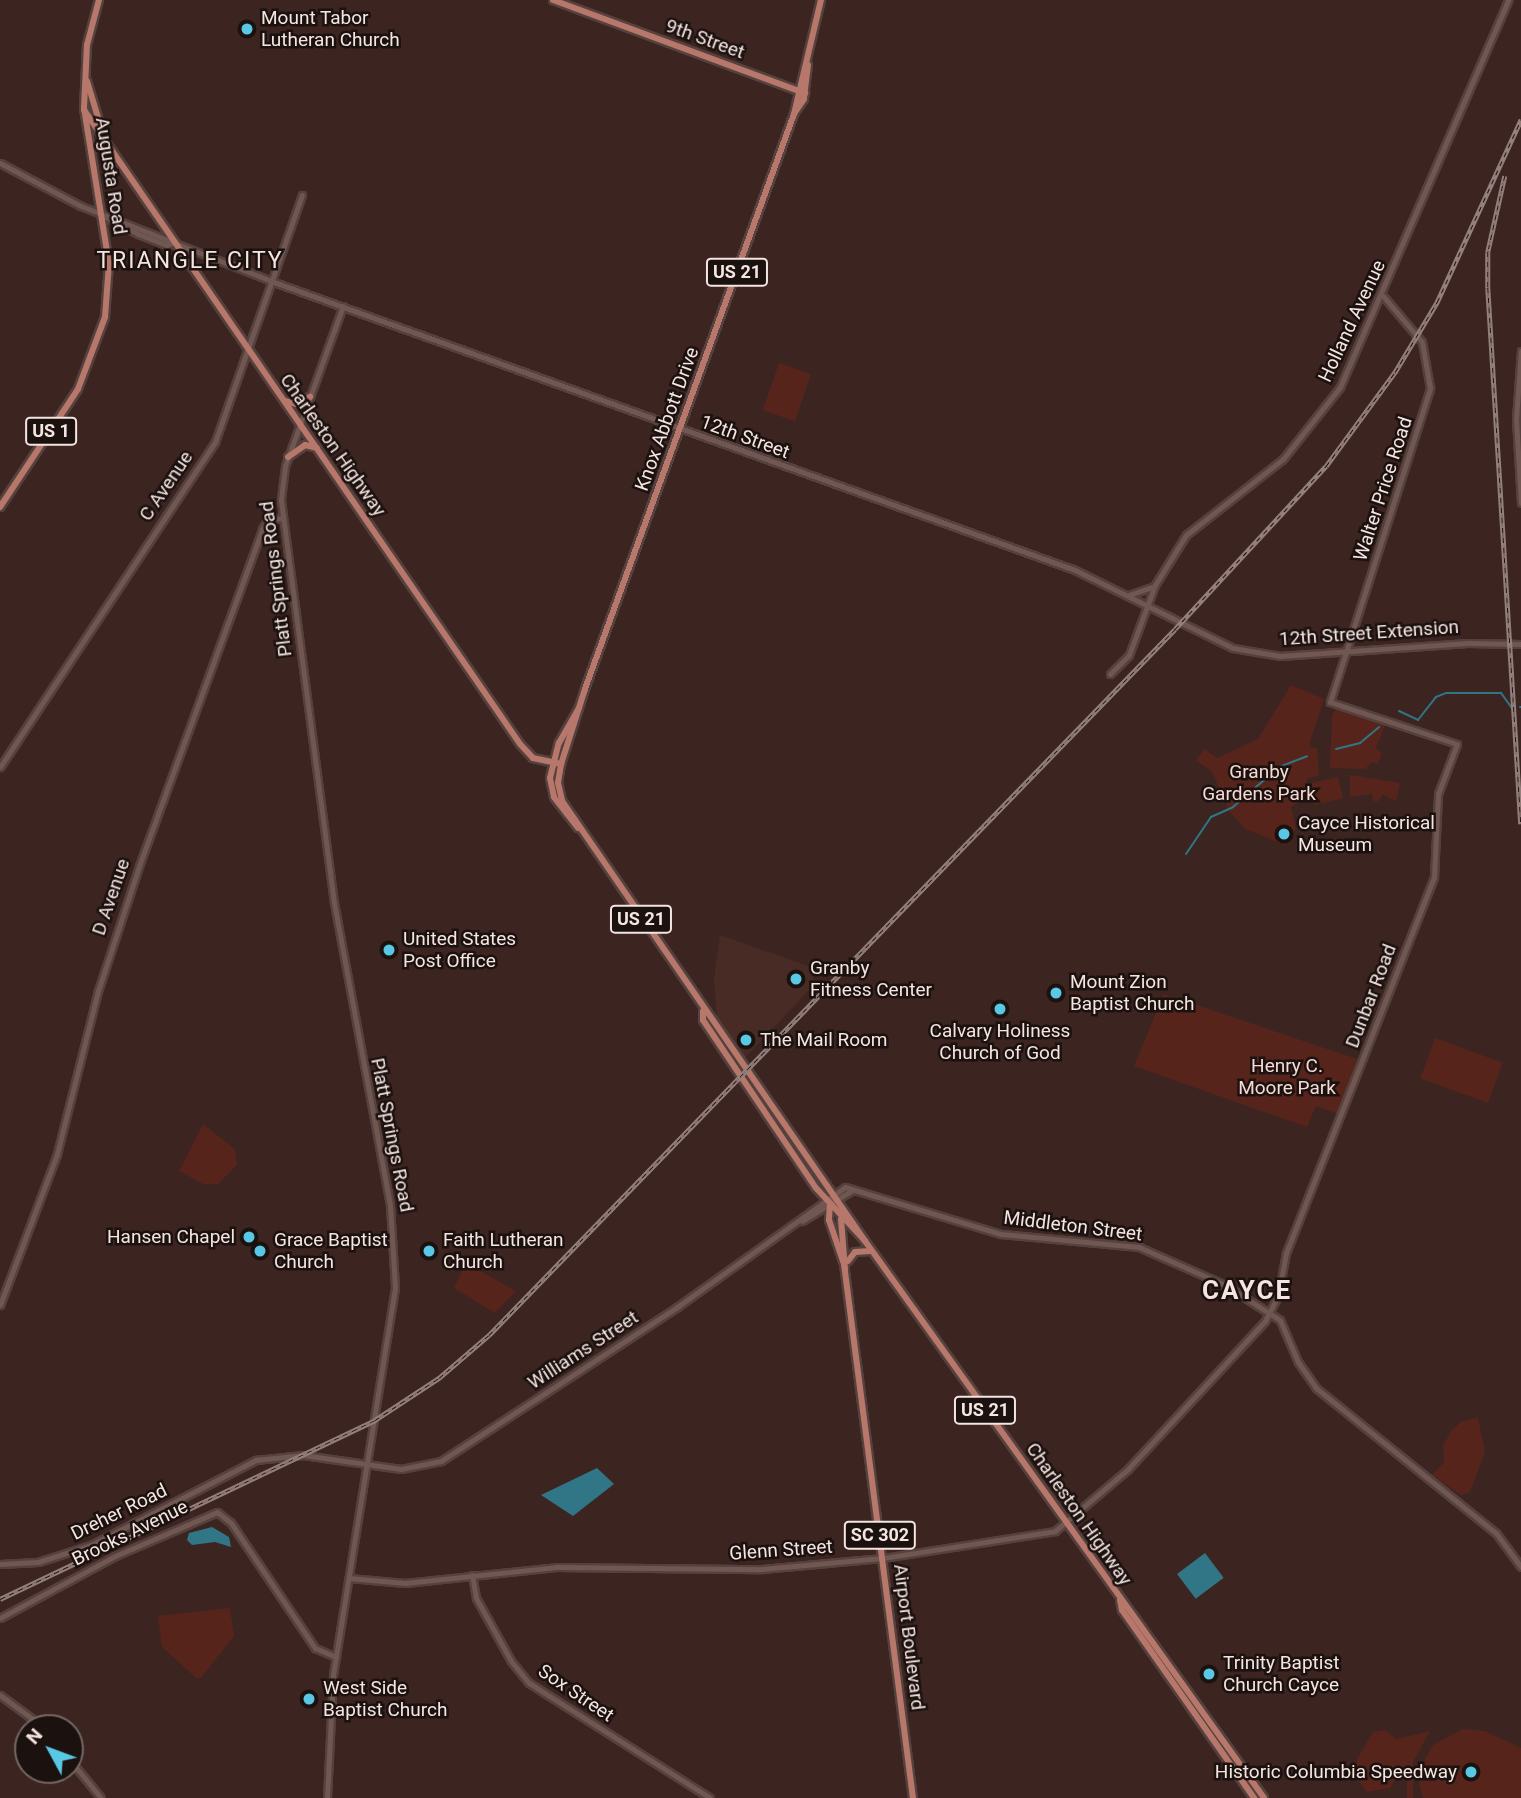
<!DOCTYPE html>
<style>
body{margin:0}
#map{position:relative;width:1521px;height:1798px;overflow:hidden;background:#3c2420;font-family:Roboto,sans-serif}
div>[style]{position:absolute}
[style*='--x']{left:calc(var(--x)*1px);top:calc(var(--y)*1px);width:calc(var(--w)*1px);rotate:calc(var(--a)*1deg)}
.built>*{inset:0;background:#492b25}
.green>*{inset:0;background:#57241b;transform-origin:0 0}
.water>*{inset:0;background:#307687;transform-origin:0 0}
.stream>*{height:2px;margin:-1px;padding:0 1px;transform-origin:1px;border-radius:1px;background:#307687}
.roads{filter:drop-shadow(2px 0 #55413d) drop-shadow(-2px 0 #55413d) drop-shadow(0 2px #55413d) drop-shadow(0 -2px #55413d)}
.secondary>*{height:5px;margin:-2.5px;padding:0 2.5px;transform-origin:2.5px;border-radius:2.5px;background:#715751}
.primary>*{height:6px;margin:-3px;padding:0 3px;transform-origin:3px;border-radius:3px;background:#b7776a}
.rail>*{height:4.5px;margin-top:-2.25px;transform-origin:0;background:repeating-linear-gradient(90deg,#1b110f 0 5px,#937f7b 0 10px);box-sizing:border-box;border-block:2px solid #937f7b}
.dots>*{width:19px;height:19px;translate:-50% -50%;box-sizing:border-box;border:4px solid #1b110f;border-radius:50%}
span{translate:-50% -50%;white-space:nowrap;text-align:center;line-height:1.15;-webkit-text-stroke:5px #1b110f;paint-order:stroke}
.shield-label span{padding:2px 5px;background:#1b110f;border:2px solid;border-radius:5px;-webkit-text-stroke-width:0}
.shield-label{font-size:18px;color:#f5e5e1;font-weight:700}
.poi-label{font-size:19px;color:#f5e5e1}
.left{translate:0 -50%;text-align:left}
.right{translate:-100% -50%;text-align:right}
.street-label{font-size:19px;color:#f5e5e1}
.park-label{font-size:19px;color:#f4d9d4}
.quarter-label{font-size:23px;color:#f5e5e1;letter-spacing:2px}
.district-label{font-size:26px;color:#f5e5e1;font-weight:700;letter-spacing:2px}
.north{position:absolute;left:14px;top:1714px;width:70px;height:70px;box-sizing:border-box;background:#1b110f;border:2px solid #726663;border-radius:50%;rotate:311deg;font-size:19px;font-weight:700;line-height:28px;text-align:center;color:#f5e5e1}
.north::after{content:'';display:block;margin:auto;width:24px;height:32px;background:#59c8e4;clip-path:polygon(50% 0,100% 100%,50% 72%,0 100%)}
</style>
<div id="map">
<div class="built">
<div style="clip-path:polygon(720px 935px,811px 967px,814px 985px,741px 1062px,718px 1028px,714px 980px)"></div>
</div>
<div class="green">
<div style="left:779px;top:363px;width:34px;height:50px;rotate:19deg"></div>
<div style="clip-path:polygon(1291px 685px,1324px 699px,1310px 742px,1310px 747px,1317px 748px,1319px 775px,1307px 779px,1305px 798px,1291px 807px,1296px 828px,1289px 843px,1284px 845px,1244px 828px,1230px 812px,1212px 772px,1196px 760px,1205px 749px,1217px 758px,1258px 739px)"></div>
<div style="clip-path:polygon(1337px 708px,1385px 725px,1376px 748px,1382px 754px,1378px 764px,1372px 762px,1365px 769px,1330px 768px,1332px 715px)"></div>
<div style="clip-path:polygon(1350px 775px,1400px 783px,1396px 801px,1382px 794px,1379px 801px,1373px 801px,1372px 794px,1350px 797px)"></div>
<div style="left:1338px;top:777px;width:22px;height:29px;rotate:77deg"></div>
<div style="clip-path:polygon(1164px 994px,1363px 1061px,1341px 1115px,1316px 1106px,1307px 1127px,1134px 1066px)"></div>
<div style="left:1435px;top:1038px;width:72px;height:43px;rotate:20deg"></div>
<div style="clip-path:polygon(203px 1124px,235px 1149px,237px 1165px,218px 1184px,203px 1184px,179px 1171px)"></div>
<div style="clip-path:polygon(466px 1263px,516px 1291px,495px 1313px,454px 1288px)"></div>
<div style="clip-path:polygon(1478px 1418px,1485px 1452px,1470px 1492px,1461px 1495px,1432px 1475px,1444px 1462px,1443px 1446px,1451px 1431px,1462px 1421px)"></div>
<div style="clip-path:polygon(230px 1608px,234px 1636px,201px 1678px,196px 1678px,162px 1647px,158px 1616px)"></div>
<div style="clip-path:polygon(1463px 1729px,1485px 1731px,1521px 1748px,1521px 1798px,1423px 1798px,1419px 1782px,1423px 1762px,1433px 1745px)"></div>
<div style="clip-path:polygon(1385px 1730px,1397px 1739px,1430px 1731px,1413px 1762px,1413px 1798px,1407px 1798px,1407px 1772px,1399px 1774px,1390px 1788px,1367px 1792px,1355px 1776px,1357px 1759px,1373px 1732px)"></div>
</div>
<div class="water">
<div style="clip-path:polygon(597px 1468px,614px 1484px,573px 1516px,541px 1495px)"></div>
<div style="clip-path:polygon(212px 1527px,229px 1537px,231px 1547px,215px 1542px,192px 1545px,187px 1540px,189px 1533px)"></div>
<div style="left:1205px;top:1553px;width:31px;height:35px;rotate:53deg"></div>
</div>
<div class="stream">
<div style="--x:1520;--y:707;--w:1;--a:0"></div>
<div style="--x:1399;--y:711;--w:21;--a:25"></div>
<div style="--x:1418;--y:720;--w:29;--a:-52"></div>
<div style="--x:1436;--y:697;--w:11;--a:-22"></div>
<div style="--x:1446;--y:693;--w:55;--a:0"></div>
<div style="--x:1501;--y:693;--w:19;--a:54"></div>
<div style="--x:1336;--y:749;--w:25;--a:-14"></div>
<div style="--x:1360;--y:743;--w:25;--a:-40"></div>
<div style="--x:1186;--y:854;--w:45;--a:-56"></div>
<div style="--x:1211;--y:817;--w:24;--a:-24"></div>
<div style="--x:1233;--y:807;--w:61;--a:-41"></div>
<div style="--x:1279;--y:767;--w:30;--a:-21"></div>
</div>
<div class="roads">
<div class="secondary">
<div style="--x:0;--y:163;--w:92;--a:28"></div>
<div style="--x:81;--y:206;--w:204;--a:21.5"></div>
<div style="--x:271;--y:281;--w:854;--a:19.77"></div>
<div style="--x:1075;--y:570;--w:176;--a:26.3"></div>
<div style="--x:1233;--y:648;--w:48;--a:9.7"></div>
<div style="--x:1280;--y:656;--w:188;--a:-4"></div>
<div style="--x:1468;--y:643;--w:53;--a:1.1"></div>
<div style="--x:102;--y:215;--w:41;--a:27.8"></div>
<div style="--x:138;--y:234;--w:31;--a:21"></div>
<div style="--x:167;--y:245;--w:8;--a:-23"></div>
<div style="--x:1521;--y:351;--w:68;--a:94.2"></div>
<div style="--x:1516;--y:419;--w:84;--a:86.6"></div>
<div style="--x:1129;--y:595;--w:24;--a:-19"></div>
<div style="--x:1110;--y:674;--w:27;--a:-45"></div>
<div style="--x:1129;--y:655;--w:75;--a:-69.6"></div>
<div style="--x:1155;--y:585;--w:59;--a:-58.2"></div>
<div style="--x:1186;--y:535;--w:123;--a:-38.1"></div>
<div style="--x:1283;--y:459;--w:92;--a:-51.6"></div>
<div style="--x:1340;--y:387;--w:422;--a:-66.5"></div>
<div style="--x:0;--y:767;--w:390;--a:-56.5"></div>
<div style="--x:215;--y:442;--w:262;--a:-70.6"></div>
<div style="--x:802;--y:1221;--w:57;--a:-31.5"></div>
<div style="--x:0;--y:1305;--w:161;--a:-69.3"></div>
<div style="--x:57;--y:1154;--w:168;--a:-75.9"></div>
<div style="--x:98;--y:991;--w:132;--a:-71.8"></div>
<div style="--x:139;--y:866;--w:359;--a:-69.9"></div>
<div style="--x:262;--y:529;--w:12;--a:-59"></div>
<div style="--x:268;--y:519;--w:15;--a:-4"></div>
<div style="--x:0;--y:1564;--w:38;--a:-3"></div>
<div style="--x:38;--y:1562;--w:56;--a:-17.8"></div>
<div style="--x:91;--y:1545;--w:186;--a:-27.3"></div>
<div style="--x:256;--y:1460;--w:47;--a:-6.1"></div>
<div style="--x:303;--y:1455;--w:99;--a:8.1"></div>
<div style="--x:401;--y:1469;--w:41;--a:-11.3"></div>
<div style="--x:441;--y:1461;--w:282;--a:-33.1"></div>
<div style="--x:677;--y:1307;--w:206;--a:-35.5"></div>
<div style="--x:845;--y:1187;--w:163;--a:16.8"></div>
<div style="--x:1001;--y:1234;--w:139;--a:5.4"></div>
<div style="--x:1139;--y:1247;--w:94;--a:23.8"></div>
<div style="--x:1225;--y:1285;--w:65;--a:32.5"></div>
<div style="--x:1280;--y:1320;--w:46;--a:66.8"></div>
<div style="--x:1298;--y:1362;--w:32;--a:55"></div>
<div style="--x:1316;--y:1388;--w:231;--a:38.9"></div>
<div style="--x:1496;--y:1533;--w:42;--a:53.7"></div>
<div style="--x:472;--y:1575;--w:23;--a:80"></div>
<div style="--x:476;--y:1598;--w:72;--a:60.9"></div>
<div style="--x:511;--y:1661;--w:28;--a:51"></div>
<div style="--x:529;--y:1683;--w:214;--a:32.4"></div>
<div style="--x:349;--y:1578;--w:56;--a:5.1"></div>
<div style="--x:405;--y:1583;--w:152;--a:-6"></div>
<div style="--x:556;--y:1567;--w:206;--a:0.6"></div>
<div style="--x:762;--y:1569;--w:121;--a:-5.2"></div>
<div style="--x:883;--y:1558;--w:174;--a:-8.9"></div>
<div style="--x:1055;--y:1531;--w:96;--a:-40.3"></div>
<div style="--x:1128;--y:1469;--w:202;--a:-47.2"></div>
<div style="--x:1265;--y:1321;--w:28;--a:-63"></div>
<div style="--x:1278;--y:1296;--w:44;--a:-79.5"></div>
<div style="--x:1286;--y:1253;--w:404;--a:-68.5"></div>
<div style="--x:1434;--y:877;--w:83;--a:-87.2"></div>
<div style="--x:1438;--y:794;--w:53;--a:-69.2"></div>
<div style="--x:1457;--y:744;--w:134;--a:-161.7"></div>
<div style="--x:1330;--y:702;--w:330;--a:-72.3"></div>
<div style="--x:1430;--y:388;--w:47;--a:-99.9"></div>
<div style="--x:1422;--y:342;--w:60;--a:-130.3"></div>
<div style="--x:0;--y:1618;--w:131;--a:-28.3"></div>
<div style="--x:115;--y:1556;--w:111;--a:-23.3"></div>
<div style="--x:217;--y:1512;--w:18;--a:38"></div>
<div style="--x:231;--y:1523;--w:151;--a:56.1"></div>
<div style="--x:315;--y:1648;--w:23;--a:23"></div>
<div style="--x:0;--y:1695;--w:56;--a:36.3"></div>
<div style="--x:70;--y:1760;--w:49;--a:50.8"></div>
<div style="--x:327;--y:1798;--w:123;--a:-87.2"></div>
<div style="--x:333;--y:1675;--w:393;--a:-80.9"></div>
<div style="--x:395;--y:1287;--w:82;--a:-93.5"></div>
<div style="--x:390;--y:1205;--w:307;--a:-100.5"></div>
<div style="--x:334;--y:903;--w:407;--a:-97.5"></div>
<div style="--x:281;--y:499;--w:33;--a:-83"></div>
<div style="--x:285;--y:466;--w:170;--a:-70.1"></div>
</div>
<div class="primary">
<div style="--x:553;--y:0;--w:269;--a:20.3"></div>
<div style="--x:808;--y:65;--w:34;--a:97"></div>
<div style="--x:804;--y:99;--w:18;--a:124"></div>
<div style="--x:794;--y:114;--w:612;--a:109.98"></div>
<div style="--x:585;--y:689;--w:79;--a:107.7"></div>
<div style="--x:561;--y:764;--w:19;--a:99"></div>
<div style="--x:558;--y:783;--w:18;--a:77"></div>
<div style="--x:562;--y:801;--w:534;--a:55.45"></div>
<div style="--x:865;--y:1241;--w:685;--a:54.38"></div>
<div style="--x:87;--y:81;--w:45;--a:73.2"></div>
<div style="--x:84;--y:110;--w:769;--a:55.48"></div>
<div style="--x:520;--y:744;--w:19;--a:47"></div>
<div style="--x:533;--y:758;--w:29;--a:12"></div>
<div style="--x:794;--y:114;--w:117;--a:-76.7"></div>
<div style="--x:285;--y:401;--w:11;--a:15"></div>
<div style="--x:296;--y:404;--w:16;--a:-27"></div>
<div style="--x:288;--y:457;--w:21;--a:-35"></div>
<div style="--x:305;--y:445;--w:12;--a:14"></div>
<div style="--x:0;--y:507;--w:141;--a:-56.5"></div>
<div style="--x:78;--y:389;--w:77;--a:-69.4"></div>
<div style="--x:105;--y:317;--w:53;--a:-85.7"></div>
<div style="--x:109;--y:264;--w:158;--a:-99.1"></div>
<div style="--x:84;--y:108;--w:63;--a:-87.3"></div>
<div style="--x:87;--y:45;--w:47;--a:-75.1"></div>
<div style="--x:578;--y:828;--w:39;--a:-128"></div>
<div style="--x:554;--y:797;--w:19;--a:-102"></div>
<div style="--x:550;--y:778;--w:36;--a:-76"></div>
<div style="--x:559;--y:743;--w:40;--a:-60.3"></div>
<div style="--x:703;--y:1011;--w:9;--a:90"></div>
<div style="--x:703;--y:1020;--w:202;--a:56.1"></div>
<div style="--x:816;--y:1188;--w:72;--a:47.2"></div>
<div style="--x:830;--y:1204;--w:16;--a:94"></div>
<div style="--x:829;--y:1220;--w:46;--a:71.2"></div>
<div style="--x:844;--y:1264;--w:538;--a:82.64"></div>
<div style="--x:841;--y:1219;--w:51;--a:85.5"></div>
<div style="--x:848;--y:1261;--w:11;--a:-52"></div>
<div style="--x:855;--y:1252;--w:15;--a:-4"></div>
<div style="--x:1120;--y:1600;--w:10;--a:79"></div>
<div style="--x:1122;--y:1610;--w:230;--a:54.9"></div>
</div>
</div>
<div class="rail">
<div style="--x:1505;--y:176;--w:78;--a:102.6"></div>
<div style="--x:1488;--y:252;--w:36;--a:90"></div>
<div style="--x:1488;--y:288;--w:537;--a:86.48"></div>
<div style="--x:0;--y:1599;--w:416;--a:-25.5"></div>
<div style="--x:375;--y:1420;--w:77;--a:-33.3"></div>
<div style="--x:439;--y:1378;--w:66;--a:-40.7"></div>
<div style="--x:489;--y:1335;--w:984;--a:-45.82"></div>
<div style="--x:1175;--y:629;--w:222;--a:-47.2"></div>
<div style="--x:1326;--y:466;--w:117;--a:-53.7"></div>
<div style="--x:1395;--y:372;--w:82;--a:-59"></div>
<div style="--x:1437;--y:302;--w:201;--a:-65.3"></div>
</div>
<div class="dots">
<div style="left:247px;top:29px;background:#59c8e4"></div>
<div style="left:1284px;top:834px;background:#59c8e4"></div>
<div style="left:389px;top:950px;background:#59c8e4"></div>
<div style="left:796px;top:979px;background:#59c8e4"></div>
<div style="left:1056px;top:993px;background:#59c8e4"></div>
<div style="left:1000px;top:1009px;background:#59c8e4"></div>
<div style="left:746px;top:1040px;background:#59c8e4"></div>
<div style="left:249px;top:1237px;background:#59c8e4"></div>
<div style="left:260px;top:1251px;background:#59c8e4"></div>
<div style="left:429px;top:1251px;background:#59c8e4"></div>
<div style="left:1209px;top:1674px;background:#59c8e4"></div>
<div style="left:309px;top:1699px;background:#59c8e4"></div>
<div style="left:1471px;top:1772px;background:#59c8e4"></div>
</div>
<div class="shield-label">
<span style="left:737px;top:272px">US 21</span>
<span style="left:51px;top:431px">US 1</span>
<span style="left:641px;top:919px">US 21</span>
<span style="left:985px;top:1410px">US 21</span>
<span style="left:880px;top:1535px">SC 302</span>
</div>
<div class="poi-label">
<span class="left" style="left:261px;top:29px">Mount Tabor<br>Lutheran Church</span>
<span class="left" style="left:1298px;top:834px">Cayce Historical<br>Museum</span>
<span class="left" style="left:403px;top:950px">United States<br>Post Office</span>
<span class="left" style="left:810px;top:979px">Granby<br>Fitness Center</span>
<span class="left" style="left:1070px;top:993px">Mount Zion<br>Baptist Church</span>
<span style="left:1000px;top:1042px">Calvary Holiness<br>Church of God</span>
<span class="left" style="left:760px;top:1040px">The Mail Room</span>
<span class="right" style="left:235px;top:1237px">Hansen Chapel</span>
<span class="left" style="left:274px;top:1251px">Grace Baptist<br>Church</span>
<span class="left" style="left:443px;top:1251px">Faith Lutheran<br>Church</span>
<span class="left" style="left:1223px;top:1674px">Trinity Baptist<br>Church Cayce</span>
<span class="left" style="left:323px;top:1699px">West Side<br>Baptist Church</span>
<span class="right" style="left:1457px;top:1772px">Historic Columbia Speedway</span>
</div>
<div class="street-label">
<span style="left:705px;top:39px;rotate:20deg">9th Street</span>
<span style="left:111px;top:176px;rotate:81deg">Augusta Road</span>
<span style="left:1352px;top:321px;rotate:-65deg">Holland Avenue</span>
<span style="left:667px;top:419px;rotate:-70deg">Knox Abbott Drive</span>
<span style="left:745px;top:437px;rotate:20deg">12th Street</span>
<span style="left:333px;top:445px;rotate:55deg">Charleston Highway</span>
<span style="left:166px;top:486px;rotate:-56deg">C Avenue</span>
<span style="left:1383px;top:489px;rotate:-72deg">Walter Price Road</span>
<span style="left:276px;top:579px;rotate:-97deg">Platt Springs Road</span>
<span style="left:1369px;top:633px;rotate:-4deg">12th Street Extension</span>
<span style="left:111px;top:897px;rotate:-71deg">D Avenue</span>
<span style="left:1371px;top:996px;rotate:-69deg">Dunbar Road</span>
<span style="left:392px;top:1135px;rotate:79deg">Platt Springs Road</span>
<span style="left:1073px;top:1226px;rotate:7deg">Middleton Street</span>
<span style="left:583px;top:1350px;rotate:-33deg">Williams Street</span>
<span style="left:119px;top:1512px;rotate:-26deg">Dreher Road</span>
<span style="left:1079px;top:1514px;rotate:55deg">Charleston Highway</span>
<span style="left:130px;top:1533px;rotate:-26deg">Brooks Avenue</span>
<span style="left:781px;top:1550px;rotate:-4deg">Glenn Street</span>
<span style="left:909px;top:1637px;rotate:83deg">Airport Boulevard</span>
<span style="left:576px;top:1693px;rotate:34deg">Sox Street</span>
</div>
<div class="park-label">
<span style="left:1259px;top:783px">Granby<br>Gardens Park</span>
<span style="left:1287px;top:1077px">Henry C.<br>Moore Park</span>
</div>
<div class="quarter-label">
<span style="left:190px;top:261px">TRIANGLE CITY</span>
</div>
<div class="district-label">
<span style="left:1247px;top:1291px">CAYCE</span>
</div>
<div class="north">N</div>
</div>
